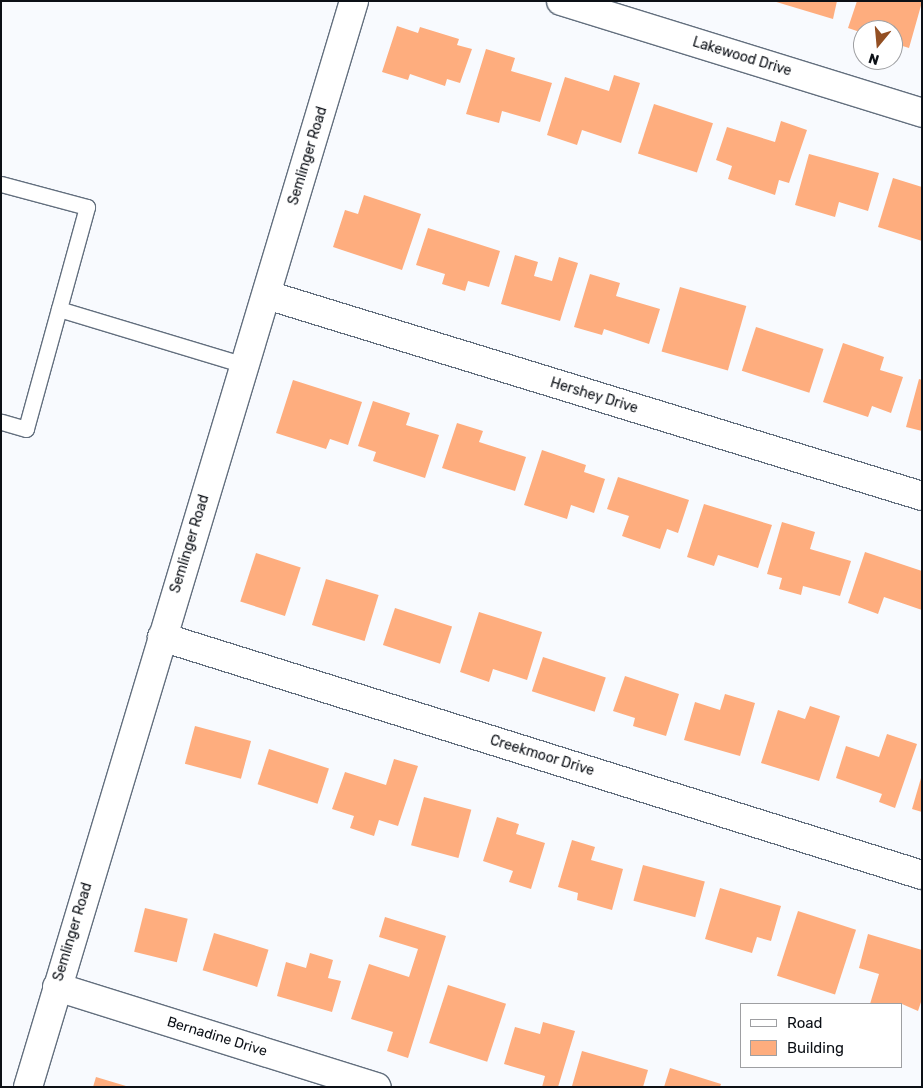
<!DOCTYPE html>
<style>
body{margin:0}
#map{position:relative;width:923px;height:1088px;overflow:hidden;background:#f8fafe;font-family:Rubik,sans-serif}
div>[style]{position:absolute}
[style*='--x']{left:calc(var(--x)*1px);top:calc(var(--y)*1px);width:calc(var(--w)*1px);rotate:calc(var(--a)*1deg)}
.building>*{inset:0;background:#fead7e;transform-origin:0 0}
.roads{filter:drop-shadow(1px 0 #636f7e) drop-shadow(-1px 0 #636f7e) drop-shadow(0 1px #636f7e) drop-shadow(0 -1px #636f7e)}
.lane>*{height:15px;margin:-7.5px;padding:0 7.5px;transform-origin:7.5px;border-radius:7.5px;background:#fff}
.street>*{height:28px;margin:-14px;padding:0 14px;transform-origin:14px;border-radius:14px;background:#fff}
span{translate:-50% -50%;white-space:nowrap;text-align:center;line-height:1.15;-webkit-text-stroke:4px #fff;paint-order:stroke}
.street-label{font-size:14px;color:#0c1016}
.frame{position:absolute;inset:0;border:2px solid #0c1016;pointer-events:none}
.legend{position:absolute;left:740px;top:1003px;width:162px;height:65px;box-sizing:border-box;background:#fff;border:1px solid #9e9fa2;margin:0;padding:6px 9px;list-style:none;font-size:15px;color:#0c1016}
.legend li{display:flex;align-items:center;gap:10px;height:25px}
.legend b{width:25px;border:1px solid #9e9fa2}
.north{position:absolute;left:853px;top:20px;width:50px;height:50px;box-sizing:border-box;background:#fff;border:1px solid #9e9fa2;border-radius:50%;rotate:197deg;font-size:14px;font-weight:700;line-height:20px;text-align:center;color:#0c1016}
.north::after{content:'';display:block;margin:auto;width:18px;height:22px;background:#934f23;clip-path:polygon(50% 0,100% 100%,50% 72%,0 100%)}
</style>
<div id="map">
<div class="building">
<div style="clip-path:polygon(773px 1px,837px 1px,833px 19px)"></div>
<div style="clip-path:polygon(857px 1px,922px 2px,909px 48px,893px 43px,893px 30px,863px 30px,863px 33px,848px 28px)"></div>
<div style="clip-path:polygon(397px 26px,418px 33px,420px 27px,459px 39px,457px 45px,472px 49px,460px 83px,447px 79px,445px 86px,410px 74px,408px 80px,382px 72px)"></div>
<div style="clip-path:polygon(486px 49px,515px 58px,511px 71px,552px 83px,540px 122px,502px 111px,499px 123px,466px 114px)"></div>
<div style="clip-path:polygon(614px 75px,640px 83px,621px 143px,582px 130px,577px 145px,547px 135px,565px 77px,609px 91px)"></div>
<div style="left:654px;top:104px;width:62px;height:52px;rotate:18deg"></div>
<div style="clip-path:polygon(781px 121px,807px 130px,789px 183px,779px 180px,775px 195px,728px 179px,732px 166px,716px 160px,727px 127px,775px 142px)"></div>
<div style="clip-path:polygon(809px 154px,879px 173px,868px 211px,839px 202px,835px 217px,795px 205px)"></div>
<div style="clip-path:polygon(893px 178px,922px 187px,922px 241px,878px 227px)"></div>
<div style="clip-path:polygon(364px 195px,421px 214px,402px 270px,333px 247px,345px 210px,358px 214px)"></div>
<div style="clip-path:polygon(428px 228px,500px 251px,489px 287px,468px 281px,465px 291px,442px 284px,445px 274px,416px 265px)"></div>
<div style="clip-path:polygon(515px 255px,538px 262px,534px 276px,552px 281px,559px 257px,578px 263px,560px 321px,501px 304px)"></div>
<div style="clip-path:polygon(590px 274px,620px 283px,616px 296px,660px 309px,649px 344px,604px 329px,602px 335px,574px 327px)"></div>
<div style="left:680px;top:287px;width:69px;height:67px;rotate:16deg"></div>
<div style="left:756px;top:327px;width:71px;height:46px;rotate:18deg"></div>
<div style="clip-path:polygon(843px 343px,884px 357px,880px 370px,903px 377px,891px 413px,872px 406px,868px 417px,823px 402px)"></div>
<div style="clip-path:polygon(919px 379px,922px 380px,922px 431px,906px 427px)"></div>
<div style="clip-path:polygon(293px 380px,362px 402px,348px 445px,330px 439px,326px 449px,276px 433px)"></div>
<div style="clip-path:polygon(373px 401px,410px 413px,406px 425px,439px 435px,425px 478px,373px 461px,376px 452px,358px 446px)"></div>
<div style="clip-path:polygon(457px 423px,483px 431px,479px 442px,526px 457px,515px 491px,442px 468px)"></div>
<div style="clip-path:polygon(542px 450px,586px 465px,584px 472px,605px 479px,594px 513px,571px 505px,567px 519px,524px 505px)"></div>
<div style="clip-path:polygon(618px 477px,689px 500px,678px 533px,667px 529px,660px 549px,622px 536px,629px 516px,607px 509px)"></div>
<div style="clip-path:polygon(704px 504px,772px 525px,758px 568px,718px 555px,714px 566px,687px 557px)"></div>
<div style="clip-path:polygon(782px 522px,815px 532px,810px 549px,851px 561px,840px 596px,803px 586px,801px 595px,779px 589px,782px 578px,767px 574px)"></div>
<div style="clip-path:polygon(865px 552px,922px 571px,922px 610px,884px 597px,878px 614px,848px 603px)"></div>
<div style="left:256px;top:553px;width:47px;height:51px;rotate:18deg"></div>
<div style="left:326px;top:579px;width:55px;height:48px;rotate:17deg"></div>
<div style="left:395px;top:608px;width:60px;height:39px;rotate:18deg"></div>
<div style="clip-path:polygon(479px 612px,542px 632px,527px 680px,493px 669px,489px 682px,460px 672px)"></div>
<div style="left:543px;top:657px;width:66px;height:36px;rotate:18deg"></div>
<div style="clip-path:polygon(625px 676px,679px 694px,666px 736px,633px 726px,635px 718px,613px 711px)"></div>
<div style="clip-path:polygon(725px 694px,755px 703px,740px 756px,684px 740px,695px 702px,720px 710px)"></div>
<div style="clip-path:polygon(810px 706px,840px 716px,819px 781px,761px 763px,778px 710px,805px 719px)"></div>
<div style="left:195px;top:726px;width:58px;height:39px;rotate:15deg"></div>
<div style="clip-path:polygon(887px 734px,917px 744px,895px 808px,879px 802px,882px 794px,836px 778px,846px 746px,879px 757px)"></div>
<div style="left:269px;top:749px;width:63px;height:37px;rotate:18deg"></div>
<div style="clip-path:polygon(394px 759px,418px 766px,398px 826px,379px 820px,374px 836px,350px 828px,354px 816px,332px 809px,345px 772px,386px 785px)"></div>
<div style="clip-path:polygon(921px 778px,922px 778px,922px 812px,912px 809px)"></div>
<div style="left:424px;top:797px;width:49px;height:50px;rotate:15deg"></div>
<div style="clip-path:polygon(497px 817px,519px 824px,516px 834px,545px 843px,531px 889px,509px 882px,513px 871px,483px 861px)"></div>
<div style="clip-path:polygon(572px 840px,595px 847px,591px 860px,623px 869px,612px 910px,577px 900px,578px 893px,558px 887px)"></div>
<div style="left:643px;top:865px;width:64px;height:37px;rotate:15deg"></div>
<div style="clip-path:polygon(720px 888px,781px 906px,771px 941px,757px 937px,752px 953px,705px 939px)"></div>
<div style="left:145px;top:908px;width:44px;height:45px;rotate:14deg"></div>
<div style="left:798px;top:911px;width:61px;height:68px;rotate:18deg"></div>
<div style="clip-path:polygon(385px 917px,446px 936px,408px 1058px,387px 1051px,393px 1032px,351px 1019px,369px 964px,409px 977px,418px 949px,379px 937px)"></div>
<div style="left:214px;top:933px;width:57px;height:39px;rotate:17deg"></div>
<div style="clip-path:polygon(868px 934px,922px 950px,922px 999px,918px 1011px,902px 1004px,870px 1004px,879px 974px,859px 968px)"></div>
<div style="clip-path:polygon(310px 953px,333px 960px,328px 978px,341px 981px,332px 1012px,277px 996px,286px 962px,306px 968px)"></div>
<div style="left:448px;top:985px;width:61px;height:61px;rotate:18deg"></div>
<div style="clip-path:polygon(543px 1022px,575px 1031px,558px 1087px,542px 1087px,545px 1076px,504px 1064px,515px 1027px,540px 1034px)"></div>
<div style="clip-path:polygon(582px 1051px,648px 1070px,643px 1087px,572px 1086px)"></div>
<div style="clip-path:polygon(670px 1068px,721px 1084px,720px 1087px,664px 1087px)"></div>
<div style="clip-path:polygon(96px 1077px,126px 1086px,126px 1087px,93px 1087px)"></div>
</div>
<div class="roads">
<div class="lane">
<div style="--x:1;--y:184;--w:89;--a:15"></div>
<div style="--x:87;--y:207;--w:230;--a:105.4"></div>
<div style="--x:26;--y:429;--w:26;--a:-164"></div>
<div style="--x:59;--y:309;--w:193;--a:16.8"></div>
</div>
<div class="street">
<div style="--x:561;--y:1;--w:378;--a:17.2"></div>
<div style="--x:267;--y:295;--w:685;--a:17.06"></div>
<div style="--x:162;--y:637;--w:796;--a:17.39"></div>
<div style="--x:57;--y:987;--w:335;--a:17.4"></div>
<div style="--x:28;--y:1087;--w:1134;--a:-73.29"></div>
</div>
</div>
<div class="street-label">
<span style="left:742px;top:57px;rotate:17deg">Lakewood Drive</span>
<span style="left:308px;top:156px;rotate:-73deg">Semlinger Road</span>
<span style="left:594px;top:396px;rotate:17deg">Hershey Drive</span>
<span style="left:190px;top:544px;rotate:-73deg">Semlinger Road</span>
<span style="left:542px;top:756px;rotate:17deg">Creekmoor Drive</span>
<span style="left:73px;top:932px;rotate:-73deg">Semlinger Road</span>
<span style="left:217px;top:1037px;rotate:17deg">Bernadine Drive</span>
</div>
<div class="frame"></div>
<ul class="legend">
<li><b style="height:6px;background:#fff"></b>Road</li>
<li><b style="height:14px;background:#fead7e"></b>Building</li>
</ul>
<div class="north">N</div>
</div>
